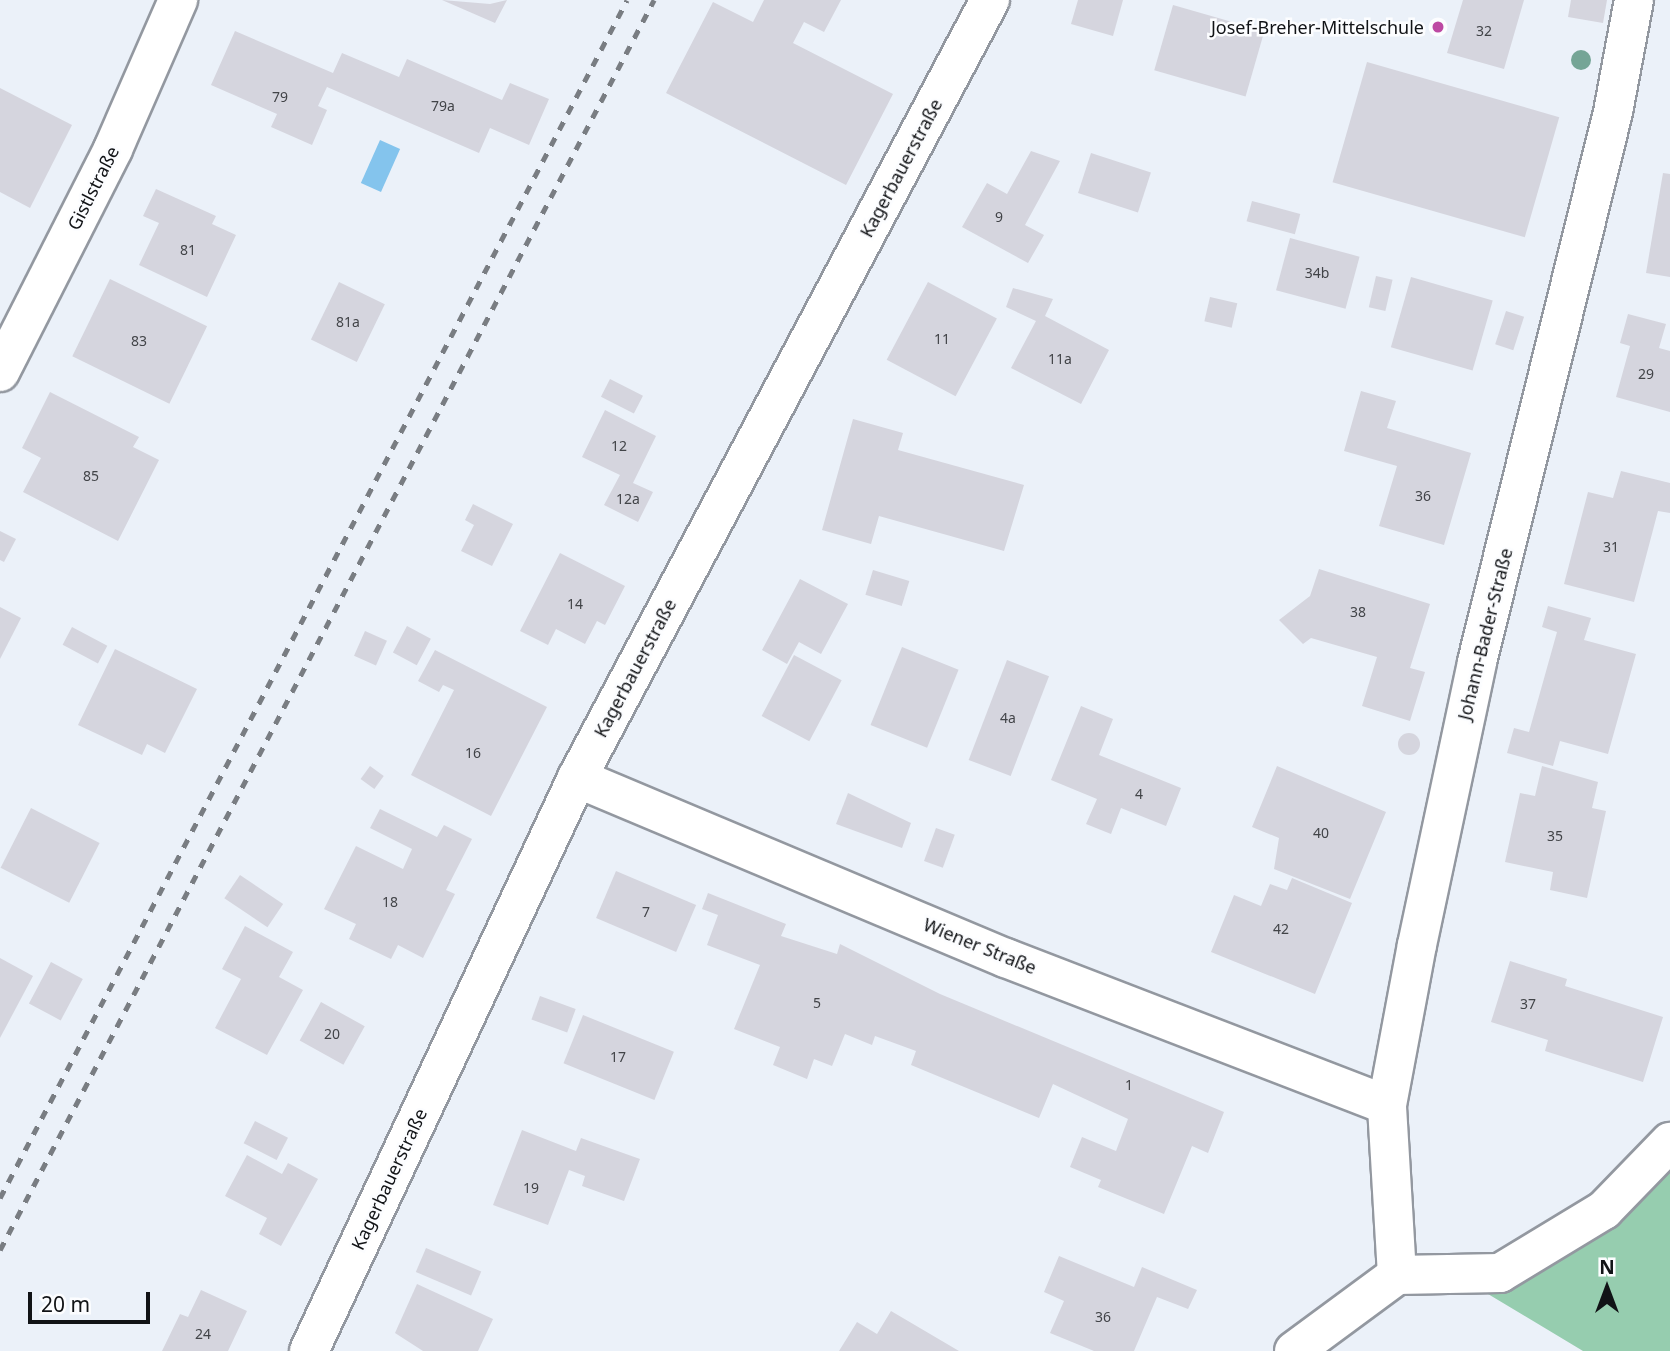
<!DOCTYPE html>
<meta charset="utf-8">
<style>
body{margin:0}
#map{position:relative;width:1670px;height:1351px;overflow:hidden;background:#ebf1f9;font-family:"Noto Sans",sans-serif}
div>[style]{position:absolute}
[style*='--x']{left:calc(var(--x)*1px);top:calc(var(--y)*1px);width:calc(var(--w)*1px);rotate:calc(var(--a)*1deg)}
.green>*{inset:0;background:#96cdaf}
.water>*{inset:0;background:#84c4ed;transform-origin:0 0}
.building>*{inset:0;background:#d5d5de;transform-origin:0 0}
.round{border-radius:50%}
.roads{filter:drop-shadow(2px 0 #9398a0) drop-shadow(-2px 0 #9398a0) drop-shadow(0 2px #9398a0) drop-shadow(0 -2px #9398a0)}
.minor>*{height:38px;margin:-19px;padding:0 19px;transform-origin:19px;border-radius:19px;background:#fff}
.rail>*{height:5px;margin-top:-2.5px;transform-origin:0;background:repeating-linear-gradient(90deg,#797d82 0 9px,transparent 0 18px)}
.trees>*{width:20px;height:20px;margin:-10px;border-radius:50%;background:#75a596}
.dots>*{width:19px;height:19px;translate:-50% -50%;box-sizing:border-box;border:4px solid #fcfdff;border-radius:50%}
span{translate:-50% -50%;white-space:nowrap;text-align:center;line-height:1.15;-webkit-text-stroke:5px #fcfdff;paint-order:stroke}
.number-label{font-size:14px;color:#424448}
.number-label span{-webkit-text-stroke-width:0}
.poi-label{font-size:18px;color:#111316}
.right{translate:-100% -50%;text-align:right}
.street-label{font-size:18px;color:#111316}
.north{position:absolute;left:1572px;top:1253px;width:70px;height:70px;-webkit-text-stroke:5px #fcfdff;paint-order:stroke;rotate:0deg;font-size:19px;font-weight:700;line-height:28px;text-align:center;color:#111316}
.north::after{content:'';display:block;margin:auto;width:24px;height:32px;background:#111316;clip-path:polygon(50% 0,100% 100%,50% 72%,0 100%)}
.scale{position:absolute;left:28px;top:1292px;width:122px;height:32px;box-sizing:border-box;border:4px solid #111316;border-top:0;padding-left:9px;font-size:21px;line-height:24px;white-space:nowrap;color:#111316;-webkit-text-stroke:5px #fcfdff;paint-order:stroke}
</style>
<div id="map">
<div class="green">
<div style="clip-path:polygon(1670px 1164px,1670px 1351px,1583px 1351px,1488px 1294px,1613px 1216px)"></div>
</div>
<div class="water">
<div style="left:380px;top:140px;width:22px;height:47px;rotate:24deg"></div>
</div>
<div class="building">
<div style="clip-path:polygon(442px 0,490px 4px,507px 0,495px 23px)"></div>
<div style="clip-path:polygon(764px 0,841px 0,824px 32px,804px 22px,793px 43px,893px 94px,846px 185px,666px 93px,713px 2px,753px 22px)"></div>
<div style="clip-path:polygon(1078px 0,1123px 0,1113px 36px,1071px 24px)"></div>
<div style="clip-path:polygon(1463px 0,1524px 0,1504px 69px,1447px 53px)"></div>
<div style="clip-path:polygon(1571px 0,1607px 0,1603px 23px,1568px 17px)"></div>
<div style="left:1173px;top:5px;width:95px;height:68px;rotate:16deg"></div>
<div style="clip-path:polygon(235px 31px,333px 73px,342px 53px,399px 77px,407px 59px,502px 100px,510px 83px,549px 99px,529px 145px,490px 128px,479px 153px,327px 87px,318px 106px,327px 110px,312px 145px,271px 127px,277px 114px,211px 85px)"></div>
<div style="left:1367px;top:62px;width:200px;height:125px;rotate:16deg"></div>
<div style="clip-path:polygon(0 88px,72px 125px,30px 208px,0 192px)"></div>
<div style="clip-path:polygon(1031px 151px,1060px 161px,1025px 225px,1044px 235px,1028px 263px,962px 227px,987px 183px,1007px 194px)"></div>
<div style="left:1091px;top:153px;width:63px;height:42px;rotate:18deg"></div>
<div style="clip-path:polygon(1663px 173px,1670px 174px,1670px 277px,1646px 273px)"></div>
<div style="clip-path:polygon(156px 189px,216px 216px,212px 224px,236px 235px,207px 297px,139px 265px,159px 223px,143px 216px)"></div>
<div style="left:1252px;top:201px;width:50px;height:21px;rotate:15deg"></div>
<div style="left:1290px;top:238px;width:72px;height:54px;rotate:15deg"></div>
<div style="left:1376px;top:276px;width:17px;height:32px;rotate:13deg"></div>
<div style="left:1411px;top:277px;width:85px;height:73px;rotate:16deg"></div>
<div style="left:110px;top:279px;width:108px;height:86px;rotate:26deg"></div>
<div style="left:339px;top:282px;width:51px;height:64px;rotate:26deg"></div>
<div style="left:928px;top:282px;width:78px;height:88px;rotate:28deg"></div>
<div style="clip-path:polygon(1013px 288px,1053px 299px,1045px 316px,1109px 350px,1081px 404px,1011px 368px,1036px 321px,1006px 307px)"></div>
<div style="left:1210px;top:297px;width:28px;height:25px;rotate:13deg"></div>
<div style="left:1506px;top:311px;width:19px;height:35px;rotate:18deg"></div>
<div style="clip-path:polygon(1628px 314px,1666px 324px,1659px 348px,1670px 351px,1670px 412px,1616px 397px,1630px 346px,1620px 343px)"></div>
<div style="left:610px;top:379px;width:37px;height:20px;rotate:27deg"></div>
<div style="clip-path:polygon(1361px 391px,1396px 401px,1387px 428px,1471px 453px,1444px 545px,1379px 526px,1397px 466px,1344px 451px)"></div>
<div style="clip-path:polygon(50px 392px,139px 437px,133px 447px,159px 460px,118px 541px,23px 492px,41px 458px,22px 448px)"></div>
<div style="clip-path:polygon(605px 410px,656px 436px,633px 483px,653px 492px,638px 522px,604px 505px,620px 475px,582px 457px)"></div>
<div style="clip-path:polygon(853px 419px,903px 433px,898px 450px,1024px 485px,1004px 551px,879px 516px,871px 544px,822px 530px)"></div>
<div style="clip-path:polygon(1621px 471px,1670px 483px,1670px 513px,1658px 511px,1634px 602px,1564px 584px,1588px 492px,1613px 498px)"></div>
<div style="clip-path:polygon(473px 504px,513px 524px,492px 566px,461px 551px,474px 525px,465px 520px)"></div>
<div style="clip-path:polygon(0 531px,16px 539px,4px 562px,0 560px)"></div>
<div style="clip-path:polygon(560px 553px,625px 586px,605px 625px,597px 621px,585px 644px,556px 629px,548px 645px,520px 631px)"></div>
<div style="clip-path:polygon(1319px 569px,1430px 604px,1410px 668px,1425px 672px,1410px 721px,1362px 706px,1377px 657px,1311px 638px,1303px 644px,1279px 620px,1310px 596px)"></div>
<div style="left:873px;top:570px;width:38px;height:26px;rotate:17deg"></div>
<div style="clip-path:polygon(800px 579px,848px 604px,821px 654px,799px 642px,787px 664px,762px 650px)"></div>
<div style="clip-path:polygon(1548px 606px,1591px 618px,1584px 640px,1636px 654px,1608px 754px,1560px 741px,1553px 766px,1507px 753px,1514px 728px,1529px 732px,1557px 632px,1542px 627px)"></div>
<div style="clip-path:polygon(0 607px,21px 618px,0 659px)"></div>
<div style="left:407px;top:626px;width:27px;height:30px;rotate:28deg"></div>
<div style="left:72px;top:627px;width:40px;height:20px;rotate:28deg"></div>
<div style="left:365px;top:631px;width:24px;height:27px;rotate:24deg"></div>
<div style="left:902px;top:647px;width:61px;height:84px;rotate:22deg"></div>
<div style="clip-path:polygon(115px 649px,197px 689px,165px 753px,147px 744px,142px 755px,78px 725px)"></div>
<div style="clip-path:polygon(435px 650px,547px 707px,491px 816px,411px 775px,454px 690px,443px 685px,439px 692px,418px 681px)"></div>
<div style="left:794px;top:655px;width:54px;height:69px;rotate:28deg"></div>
<div style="left:1007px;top:660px;width:45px;height:107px;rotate:21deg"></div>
<div style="clip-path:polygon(1081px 706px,1113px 719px,1099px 755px,1181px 788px,1166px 826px,1121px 808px,1111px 834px,1086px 824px,1097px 799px,1051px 780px)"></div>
<div class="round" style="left:1398px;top:733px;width:22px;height:22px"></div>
<div style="left:370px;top:766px;width:17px;height:16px;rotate:36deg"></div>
<div style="clip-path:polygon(1277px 766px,1386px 812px,1350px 899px,1274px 869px,1279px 838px,1252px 827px)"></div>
<div style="clip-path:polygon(1542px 766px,1598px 782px,1592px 808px,1606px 811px,1587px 898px,1550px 890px,1553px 872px,1505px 862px,1520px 793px,1535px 796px)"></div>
<div style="clip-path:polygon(848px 793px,911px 823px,902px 848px,836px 824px)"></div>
<div style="left:31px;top:808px;width:77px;height:67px;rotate:27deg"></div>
<div style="clip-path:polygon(380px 809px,437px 837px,444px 825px,472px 839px,446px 890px,455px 894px,423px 958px,398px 945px,391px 959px,349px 939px,356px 924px,324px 909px,356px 846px,403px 869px,412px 849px,370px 828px)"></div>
<div style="left:936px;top:828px;width:20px;height:35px;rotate:20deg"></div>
<div style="left:616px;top:871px;width:87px;height:51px;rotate:23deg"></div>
<div style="left:240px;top:875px;width:52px;height:28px;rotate:34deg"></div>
<div style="clip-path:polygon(1292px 878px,1352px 903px,1315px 994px,1211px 952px,1234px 895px,1261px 906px,1270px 884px,1287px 890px)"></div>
<div style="clip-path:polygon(708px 893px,786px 924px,781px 936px,837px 954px,840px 944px,940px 994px,1224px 1112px,1208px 1153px,1192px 1146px,1164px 1214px,1098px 1187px,1101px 1180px,1070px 1167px,1082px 1137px,1116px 1151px,1128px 1119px,1053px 1084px,1039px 1118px,911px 1065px,916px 1051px,875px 1036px,872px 1045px,845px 1034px,832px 1066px,814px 1059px,807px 1079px,773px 1065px,780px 1047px,734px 1029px,760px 965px,707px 945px,718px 915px,702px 909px)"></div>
<div style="clip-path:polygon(245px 926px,293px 952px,279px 977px,303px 990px,267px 1055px,215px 1028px,241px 979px,222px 969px)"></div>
<div style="clip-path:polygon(0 958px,33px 976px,0 1038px)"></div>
<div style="clip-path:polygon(1510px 961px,1567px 979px,1565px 986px,1663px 1017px,1643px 1082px,1545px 1051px,1548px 1040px,1491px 1022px)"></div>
<div style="left:51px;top:962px;width:36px;height:47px;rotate:28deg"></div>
<div style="left:540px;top:996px;width:38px;height:25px;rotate:20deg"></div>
<div style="left:321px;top:1002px;width:50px;height:44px;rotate:29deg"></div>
<div style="left:583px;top:1015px;width:98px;height:52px;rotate:22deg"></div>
<div style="left:255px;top:1121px;width:37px;height:25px;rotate:27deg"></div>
<div style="clip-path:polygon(522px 1130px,576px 1151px,581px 1138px,640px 1159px,624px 1201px,582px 1186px,585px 1176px,569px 1170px,548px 1225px,493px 1205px)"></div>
<div style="clip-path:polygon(247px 1155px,282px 1174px,288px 1163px,318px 1179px,281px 1246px,259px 1234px,267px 1218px,225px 1196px)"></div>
<div style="left:426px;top:1248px;width:60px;height:26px;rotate:23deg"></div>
<div style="clip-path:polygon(1059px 1256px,1134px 1287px,1142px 1267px,1197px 1290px,1188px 1309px,1157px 1297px,1134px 1351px,1094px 1351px,1050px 1333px,1064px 1301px,1044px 1292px)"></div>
<div style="clip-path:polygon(417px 1284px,493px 1319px,478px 1351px,423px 1351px,395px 1333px)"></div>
<div style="clip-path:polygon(201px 1290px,247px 1311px,228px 1351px,162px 1351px,180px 1314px,188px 1317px)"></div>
<div style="clip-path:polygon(891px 1311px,959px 1351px,839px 1351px,857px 1322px,877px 1334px)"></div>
</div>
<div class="roads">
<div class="minor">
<div style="--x:0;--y:372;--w:250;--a:-63.1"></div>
<div style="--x:113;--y:149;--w:163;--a:-66.4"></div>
<div style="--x:577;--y:778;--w:465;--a:22.8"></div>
<div style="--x:1006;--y:958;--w:408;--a:21.1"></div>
<div style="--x:1397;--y:1275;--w:170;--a:-93.4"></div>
<div style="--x:1387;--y:1105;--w:163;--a:-79.4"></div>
<div style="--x:1417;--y:945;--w:289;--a:-78"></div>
<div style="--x:1477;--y:662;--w:567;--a:-76.11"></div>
<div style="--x:1613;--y:112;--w:114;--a:-79.4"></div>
<div style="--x:309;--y:1351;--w:633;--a:-64.93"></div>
<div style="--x:577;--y:778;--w:881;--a:-62.04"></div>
<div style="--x:1294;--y:1351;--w:128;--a:-36.4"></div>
<div style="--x:1397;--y:1275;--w:103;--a:-1.1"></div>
<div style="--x:1500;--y:1273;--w:122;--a:-31.2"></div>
<div style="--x:1604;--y:1210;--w:95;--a:-45.9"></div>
</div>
</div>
<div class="rail">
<div style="--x:0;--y:1198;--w:1352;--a:-62.37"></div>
<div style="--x:0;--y:1250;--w:1411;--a:-62.38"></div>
</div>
<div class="trees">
<div style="left:1581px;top:60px"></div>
</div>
<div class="dots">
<div style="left:1438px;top:27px;background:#bd49a3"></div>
</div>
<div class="number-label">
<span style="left:1484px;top:31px">32</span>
<span style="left:280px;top:97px">79</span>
<span style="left:443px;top:106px">79a</span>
<span style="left:999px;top:217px">9</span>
<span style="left:188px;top:250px">81</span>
<span style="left:1317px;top:273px">34b</span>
<span style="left:348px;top:322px">81a</span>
<span style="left:942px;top:339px">11</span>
<span style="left:139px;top:341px">83</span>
<span style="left:1060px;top:359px">11a</span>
<span style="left:1646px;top:374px">29</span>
<span style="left:619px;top:446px">12</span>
<span style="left:91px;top:476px">85</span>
<span style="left:1423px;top:496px">36</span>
<span style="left:628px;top:499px">12a</span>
<span style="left:1611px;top:547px">31</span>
<span style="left:575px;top:604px">14</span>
<span style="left:1358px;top:612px">38</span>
<span style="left:1008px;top:718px">4a</span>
<span style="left:473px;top:753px">16</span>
<span style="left:1139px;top:794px">4</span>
<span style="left:1321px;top:833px">40</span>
<span style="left:1555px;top:836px">35</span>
<span style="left:390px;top:902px">18</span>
<span style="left:646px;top:912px">7</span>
<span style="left:1281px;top:929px">42</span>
<span style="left:817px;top:1003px">5</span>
<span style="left:1528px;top:1004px">37</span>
<span style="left:332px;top:1034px">20</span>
<span style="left:618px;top:1057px">17</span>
<span style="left:1129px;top:1085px">1</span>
<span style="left:531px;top:1188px">19</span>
<span style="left:1103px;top:1317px">36</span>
<span style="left:203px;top:1334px">24</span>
</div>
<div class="poi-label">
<span class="right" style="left:1424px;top:27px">Josef-Breher-Mittelschule</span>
</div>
<div class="street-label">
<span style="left:901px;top:168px;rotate:-62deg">Kagerbauerstraße</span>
<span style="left:93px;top:188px;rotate:-63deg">Gistlstraße</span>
<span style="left:1485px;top:634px;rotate:-76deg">Johann-Bader-Straße</span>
<span style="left:635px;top:668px;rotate:-62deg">Kagerbauerstraße</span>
<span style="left:980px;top:946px;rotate:22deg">Wiener Straße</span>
<span style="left:389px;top:1179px;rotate:-65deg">Kagerbauerstraße</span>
</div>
<div class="north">N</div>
<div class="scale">20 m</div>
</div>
